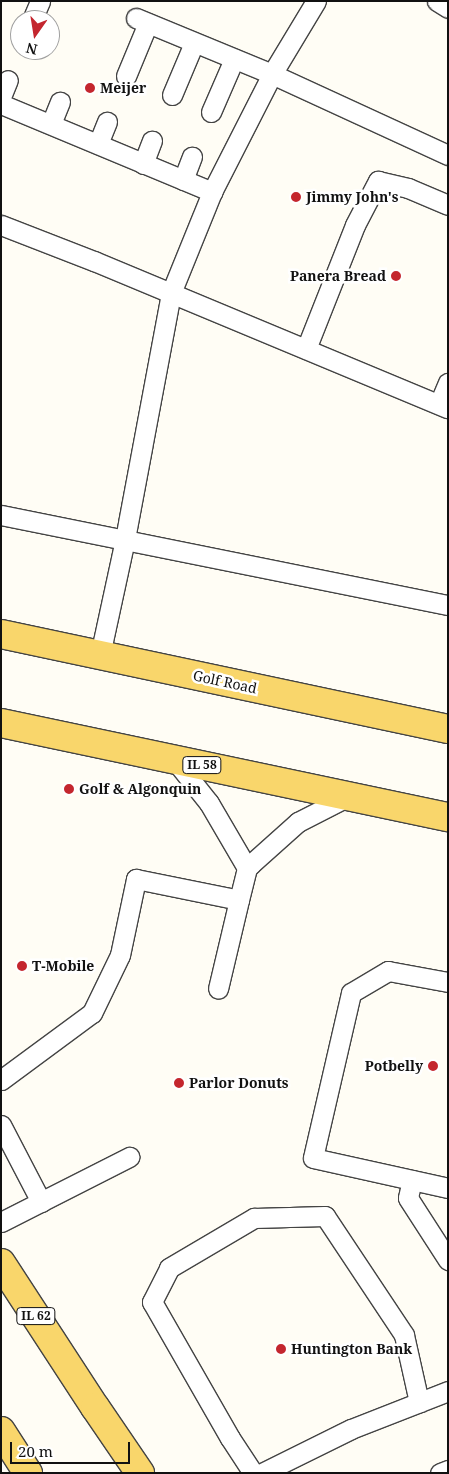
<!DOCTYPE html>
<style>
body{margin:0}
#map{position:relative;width:449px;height:1474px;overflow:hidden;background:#fffdf5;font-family:"Noto Serif",serif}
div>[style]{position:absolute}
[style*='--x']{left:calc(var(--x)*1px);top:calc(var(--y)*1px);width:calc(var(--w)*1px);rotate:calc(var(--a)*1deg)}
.roads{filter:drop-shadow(1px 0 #444) drop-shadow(-1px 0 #444) drop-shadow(0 1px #444) drop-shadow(0 -1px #444)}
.lane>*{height:19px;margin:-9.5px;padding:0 9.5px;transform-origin:9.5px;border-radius:9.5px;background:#fff}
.primary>*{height:28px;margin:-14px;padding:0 14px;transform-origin:14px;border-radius:14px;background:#f9d66b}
.dots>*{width:14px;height:14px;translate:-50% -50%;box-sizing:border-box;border:2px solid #fff;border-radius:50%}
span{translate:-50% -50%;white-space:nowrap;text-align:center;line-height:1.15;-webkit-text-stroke:5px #fff;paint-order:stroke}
.shield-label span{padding:1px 4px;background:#fff;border:1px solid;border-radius:4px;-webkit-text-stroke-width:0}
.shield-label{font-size:12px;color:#111;font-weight:700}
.poi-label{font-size:14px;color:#111;font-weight:700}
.left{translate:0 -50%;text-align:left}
.right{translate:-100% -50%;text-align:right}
.street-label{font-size:14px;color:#111}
.frame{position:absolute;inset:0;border:2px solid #111;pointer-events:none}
.north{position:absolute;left:10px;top:10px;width:50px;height:50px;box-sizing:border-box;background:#fff;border:1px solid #a0a0a0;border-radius:50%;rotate:193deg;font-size:14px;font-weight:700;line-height:20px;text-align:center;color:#111}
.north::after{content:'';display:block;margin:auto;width:18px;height:22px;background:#c4262e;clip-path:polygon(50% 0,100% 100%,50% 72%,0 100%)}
.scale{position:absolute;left:10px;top:1442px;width:120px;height:22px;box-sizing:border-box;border:2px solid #111;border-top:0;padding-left:6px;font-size:15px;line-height:18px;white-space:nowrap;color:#111;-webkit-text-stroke:4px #fff;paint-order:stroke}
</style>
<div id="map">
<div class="roads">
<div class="lane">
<div style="--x:437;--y:1;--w:13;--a:32"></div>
<div style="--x:136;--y:18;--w:147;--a:22.4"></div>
<div style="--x:272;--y:74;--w:194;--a:24.7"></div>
<div style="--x:32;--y:20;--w:21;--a:-67"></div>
<div style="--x:126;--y:76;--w:57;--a:-67.5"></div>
<div style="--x:172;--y:95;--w:56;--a:-67.1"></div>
<div style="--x:1;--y:97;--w:18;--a:-68"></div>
<div style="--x:1;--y:104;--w:229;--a:22.6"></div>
<div style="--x:211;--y:112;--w:58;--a:-66.5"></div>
<div style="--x:51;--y:124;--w:24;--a:-68"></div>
<div style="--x:98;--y:144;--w:24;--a:-68"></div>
<div style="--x:143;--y:164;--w:25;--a:-69"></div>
<div style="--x:183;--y:180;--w:25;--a:-69"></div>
<div style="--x:1;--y:225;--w:100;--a:21.2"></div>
<div style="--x:94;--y:261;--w:383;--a:22.6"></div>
<div style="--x:306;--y:349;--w:133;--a:-68.4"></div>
<div style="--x:355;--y:225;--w:50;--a:-62.4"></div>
<div style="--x:378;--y:181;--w:31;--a:13"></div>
<div style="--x:408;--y:188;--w:43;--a:23"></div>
<div style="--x:439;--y:404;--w:23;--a:-67"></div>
<div style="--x:1;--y:515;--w:456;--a:11.4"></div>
<div style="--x:100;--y:655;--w:119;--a:-77.8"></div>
<div style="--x:125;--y:539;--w:250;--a:-79.4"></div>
<div style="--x:171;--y:293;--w:109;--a:-67.9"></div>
<div style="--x:212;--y:192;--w:132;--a:-63"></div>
<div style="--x:272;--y:74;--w:85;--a:-58.9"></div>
<div style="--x:174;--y:759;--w:56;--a:51.5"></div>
<div style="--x:209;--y:803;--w:75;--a:59.7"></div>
<div style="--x:239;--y:900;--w:33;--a:-76"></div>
<div style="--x:247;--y:868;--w:6;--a:-45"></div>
<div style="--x:251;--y:864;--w:63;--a:-41.8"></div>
<div style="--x:298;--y:822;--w:57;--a:-27"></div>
<div style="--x:448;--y:982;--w:61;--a:-169.6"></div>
<div style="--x:388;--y:971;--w:43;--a:149.3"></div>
<div style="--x:351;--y:993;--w:169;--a:103"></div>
<div style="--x:313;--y:1158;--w:138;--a:12.5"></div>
<div style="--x:1;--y:1080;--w:113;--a:-36.4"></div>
<div style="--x:92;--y:1013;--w:64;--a:-64.2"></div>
<div style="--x:120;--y:955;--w:78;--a:-78.1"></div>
<div style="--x:136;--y:879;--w:105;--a:11.5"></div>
<div style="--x:239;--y:900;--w:91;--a:103.3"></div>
<div style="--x:1;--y:1125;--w:87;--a:62.5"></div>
<div style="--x:412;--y:1180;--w:18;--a:103"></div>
<div style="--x:408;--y:1198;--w:74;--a:57.2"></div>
<div style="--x:1;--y:1222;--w:144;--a:-26.9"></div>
<div style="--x:253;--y:1473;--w:42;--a:-123.3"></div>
<div style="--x:230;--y:1438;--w:157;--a:-119.8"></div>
<div style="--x:152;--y:1302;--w:38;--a:-63"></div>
<div style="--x:169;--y:1268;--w:99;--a:-30.5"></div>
<div style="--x:254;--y:1218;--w:71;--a:-1.6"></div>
<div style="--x:325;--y:1216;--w:143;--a:56.4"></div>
<div style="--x:404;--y:1335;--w:69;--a:77.4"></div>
<div style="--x:262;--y:1473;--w:99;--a:-26.3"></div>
<div style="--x:351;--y:1429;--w:104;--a:-21.4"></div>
<div style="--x:440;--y:1473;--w:9;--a:-21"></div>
</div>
<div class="primary">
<div style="--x:1;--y:634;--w:457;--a:12"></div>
<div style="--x:1;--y:723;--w:457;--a:11.9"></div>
<div style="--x:1;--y:1263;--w:172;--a:56.9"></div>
<div style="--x:95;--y:1407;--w:80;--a:55.7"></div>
<div style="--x:1;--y:1431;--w:50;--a:57.3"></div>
</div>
</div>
<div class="dots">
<div style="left:90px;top:88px;background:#c4262e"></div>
<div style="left:296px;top:197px;background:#c4262e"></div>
<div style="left:396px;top:276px;background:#c4262e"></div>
<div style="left:69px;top:789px;background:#c4262e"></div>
<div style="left:22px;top:966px;background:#c4262e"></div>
<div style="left:433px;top:1066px;background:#c4262e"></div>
<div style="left:179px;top:1083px;background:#c4262e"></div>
<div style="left:281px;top:1349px;background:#c4262e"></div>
</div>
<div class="shield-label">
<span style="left:202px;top:765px">IL 58</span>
<span style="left:36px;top:1316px">IL 62</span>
</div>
<div class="poi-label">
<span class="left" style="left:100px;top:88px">Meijer</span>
<span class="left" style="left:306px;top:197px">Jimmy John's</span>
<span class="right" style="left:386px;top:276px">Panera Bread</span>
<span class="left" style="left:79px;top:789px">Golf &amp; Algonquin</span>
<span class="left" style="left:32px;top:966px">T-Mobile</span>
<span class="right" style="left:423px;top:1066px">Potbelly</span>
<span class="left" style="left:189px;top:1083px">Parlor Donuts</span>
<span class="left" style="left:291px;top:1349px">Huntington Bank</span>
</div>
<div class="street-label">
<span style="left:225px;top:682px;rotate:12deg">Golf Road</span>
</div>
<div class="frame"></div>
<div class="north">N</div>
<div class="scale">20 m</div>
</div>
